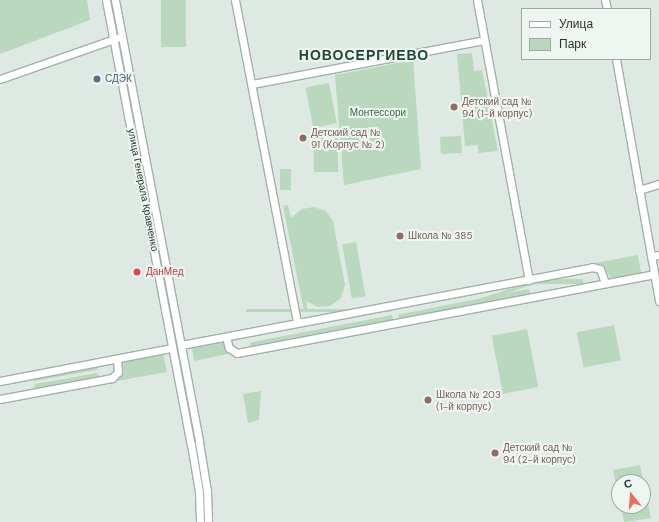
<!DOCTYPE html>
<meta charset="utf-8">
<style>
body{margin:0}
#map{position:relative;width:659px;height:522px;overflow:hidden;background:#dfe9e3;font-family:"DM Sans",sans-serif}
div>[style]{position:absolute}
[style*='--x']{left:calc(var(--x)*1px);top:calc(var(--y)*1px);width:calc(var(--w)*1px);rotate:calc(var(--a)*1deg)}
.green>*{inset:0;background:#b9d8bd;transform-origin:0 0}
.roads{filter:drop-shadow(1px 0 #a2b0a9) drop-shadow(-1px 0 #a2b0a9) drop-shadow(0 1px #a2b0a9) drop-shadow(0 -1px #a2b0a9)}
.minor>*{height:7px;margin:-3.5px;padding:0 3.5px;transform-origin:3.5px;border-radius:3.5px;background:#fff}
.dots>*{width:11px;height:11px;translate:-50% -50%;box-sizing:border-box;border:2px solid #eff6f1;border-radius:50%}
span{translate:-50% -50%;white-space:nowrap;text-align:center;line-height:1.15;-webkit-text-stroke:4px #eff6f1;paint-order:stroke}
.service-label{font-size:10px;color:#4e5e75}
.left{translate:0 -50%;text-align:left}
.education-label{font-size:10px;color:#785e54}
.park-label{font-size:10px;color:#2f6a3f}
.street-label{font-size:10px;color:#21372e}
.health-label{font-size:10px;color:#be3a42}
.district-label{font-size:14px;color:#1f4738;font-weight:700;letter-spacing:1px}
.legend{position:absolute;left:521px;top:8px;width:130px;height:52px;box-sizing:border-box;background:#eff6f1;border:1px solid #9daaa3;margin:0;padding:5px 7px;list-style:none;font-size:12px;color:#21372e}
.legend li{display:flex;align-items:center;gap:8px;height:20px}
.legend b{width:20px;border:1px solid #9daaa3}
.north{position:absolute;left:611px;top:474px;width:40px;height:40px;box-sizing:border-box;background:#eff6f1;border:1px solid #9daaa3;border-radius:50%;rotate:343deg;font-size:11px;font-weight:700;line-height:16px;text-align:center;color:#21372e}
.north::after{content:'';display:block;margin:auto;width:14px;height:18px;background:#e67060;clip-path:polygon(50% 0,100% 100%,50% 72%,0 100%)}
</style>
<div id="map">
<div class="green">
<div style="clip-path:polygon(0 0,87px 0,90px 20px,0 54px)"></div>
<div style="left:161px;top:0;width:25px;height:47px"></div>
<div style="clip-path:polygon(472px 53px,474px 71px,482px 70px,498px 151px,478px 153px,478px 145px,465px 146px,457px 54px)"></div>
<div style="clip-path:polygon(413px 60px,421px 169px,344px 185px,335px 75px)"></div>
<div style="left:329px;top:83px;width:41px;height:24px;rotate:79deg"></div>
<div style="left:314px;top:132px;width:24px;height:40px"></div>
<div style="left:461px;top:136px;width:17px;height:21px;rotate:87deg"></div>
<div style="left:280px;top:169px;width:11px;height:21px"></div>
<div style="clip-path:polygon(288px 205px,291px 218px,302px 209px,314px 207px,326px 211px,333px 221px,345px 285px,341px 298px,330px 306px,318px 307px,306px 301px,308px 310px,304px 311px,283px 206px)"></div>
<div style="left:356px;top:242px;width:55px;height:14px;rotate:80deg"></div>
<div style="clip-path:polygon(638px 255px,641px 273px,611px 278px,602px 265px,596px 263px)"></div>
<div style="left:583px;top:279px;width:5px;height:51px;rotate:90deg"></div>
<div style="left:528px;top:283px;width:3px;height:134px;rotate:72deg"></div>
<div style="left:529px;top:289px;width:5px;height:133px;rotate:79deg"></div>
<div style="left:391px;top:309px;width:3px;height:145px;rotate:90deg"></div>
<div style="left:392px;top:315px;width:5px;height:145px;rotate:79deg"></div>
<div style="left:614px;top:325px;width:36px;height:38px;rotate:79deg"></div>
<div style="left:527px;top:329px;width:59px;height:36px;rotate:79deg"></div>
<div style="clip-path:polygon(220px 342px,225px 345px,228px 354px,194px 361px,192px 347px)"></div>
<div style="clip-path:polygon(163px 353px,167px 372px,106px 383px,121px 375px,125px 360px)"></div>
<div style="clip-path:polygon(98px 365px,97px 370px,34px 381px,32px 378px)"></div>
<div style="clip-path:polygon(97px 373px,100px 376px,34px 389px,35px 384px)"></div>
<div style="clip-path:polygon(261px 391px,259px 420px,248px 423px,243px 394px)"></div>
<div style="clip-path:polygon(640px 465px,651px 518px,624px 522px,621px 506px,643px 506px,643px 482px,619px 482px,619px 499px,613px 470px)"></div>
</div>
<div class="roads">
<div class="minor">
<div style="--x:106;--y:0;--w:452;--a:79.2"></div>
<div style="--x:191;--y:444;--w:49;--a:80.5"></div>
<div style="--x:199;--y:492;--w:30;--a:88"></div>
<div style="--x:115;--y:0;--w:450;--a:79.2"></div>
<div style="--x:199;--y:442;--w:50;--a:80.7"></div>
<div style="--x:207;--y:491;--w:31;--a:88"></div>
<div style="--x:235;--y:0;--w:329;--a:79.1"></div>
<div style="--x:477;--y:0;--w:285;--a:79.5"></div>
<div style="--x:605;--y:0;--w:9;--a:77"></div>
<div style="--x:616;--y:59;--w:246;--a:79.9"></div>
<div style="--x:0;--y:79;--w:124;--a:-19.3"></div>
<div style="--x:252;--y:84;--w:236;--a:-10.7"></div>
<div style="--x:639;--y:190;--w:21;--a:-17"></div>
<div style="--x:651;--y:256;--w:8;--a:-7"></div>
<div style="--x:226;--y:337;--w:11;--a:75"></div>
<div style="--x:229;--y:348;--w:9;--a:32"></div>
<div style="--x:237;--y:353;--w:424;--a:-10.7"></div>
<div style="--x:181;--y:345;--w:418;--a:-10.7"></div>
<div style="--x:592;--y:267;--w:8;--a:14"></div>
<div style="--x:600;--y:269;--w:15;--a:70"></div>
<div style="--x:0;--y:381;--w:175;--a:-10.9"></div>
<div style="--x:0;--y:399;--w:114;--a:-10.6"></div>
<div style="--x:112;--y:378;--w:8;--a:-45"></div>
<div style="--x:118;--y:372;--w:13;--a:-94"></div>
</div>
</div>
<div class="dots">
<div style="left:97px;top:79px;background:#5c6f8a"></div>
<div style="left:454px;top:107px;background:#8d6e63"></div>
<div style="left:303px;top:138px;background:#8d6e63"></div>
<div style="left:400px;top:236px;background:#8d6e63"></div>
<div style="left:137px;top:272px;background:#e0444e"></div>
<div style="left:428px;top:400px;background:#8d6e63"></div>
<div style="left:495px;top:453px;background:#8d6e63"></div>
</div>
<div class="service-label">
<span class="left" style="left:105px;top:79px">СДЭК</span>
</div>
<div class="education-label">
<span class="left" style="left:462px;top:107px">Детский сад №<br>94 (1-й корпус)</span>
<span class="left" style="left:311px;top:138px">Детский сад №<br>91 (Корпус № 2)</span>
<span class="left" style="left:408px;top:236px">Школа № 385</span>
<span class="left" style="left:436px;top:400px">Школа № 203<br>(1-й корпус)</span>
<span class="left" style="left:503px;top:453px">Детский сад №<br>94 (2-й корпус)</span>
</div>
<div class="park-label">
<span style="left:378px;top:113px">Монтессори</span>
</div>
<div class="street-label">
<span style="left:143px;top:190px;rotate:79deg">улица Генерала Кравченко</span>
</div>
<div class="health-label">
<span class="left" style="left:146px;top:272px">ДанМед</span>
</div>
<div class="district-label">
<span style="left:364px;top:55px">НОВОСЕРГИЕВО</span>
</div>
<ul class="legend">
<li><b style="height:5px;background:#fff"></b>Улица</li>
<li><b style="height:11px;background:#b9d8bd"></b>Парк</li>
</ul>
<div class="north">С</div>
</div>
